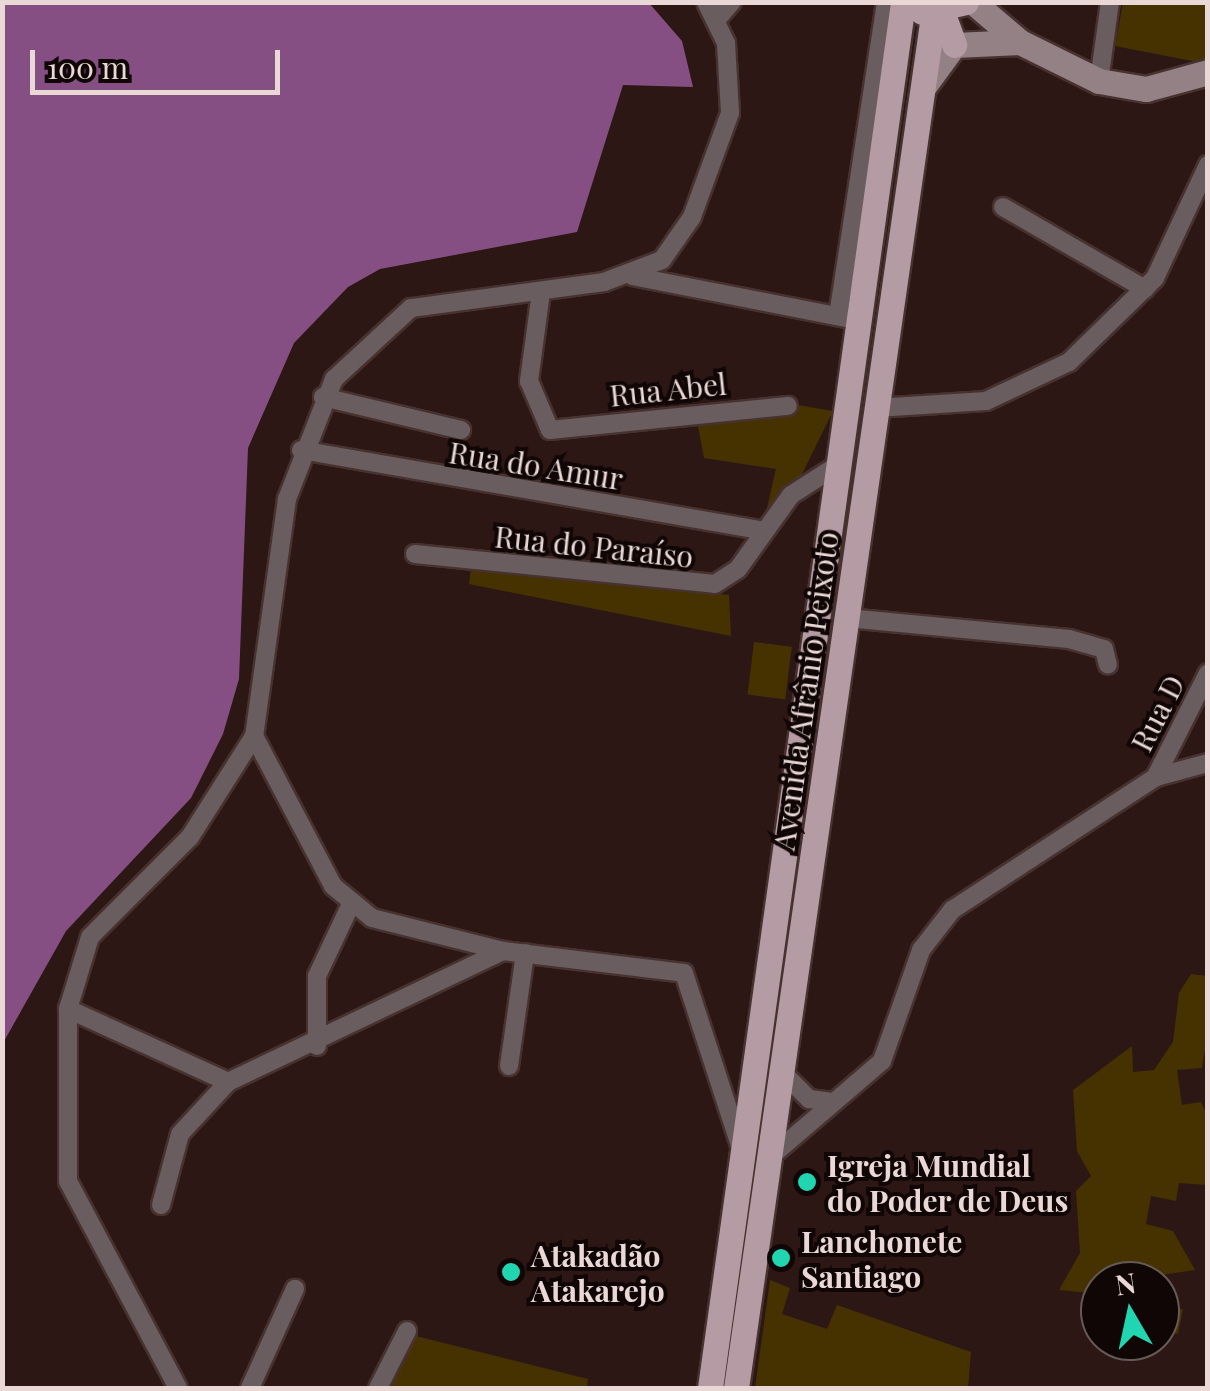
<!DOCTYPE html>
<meta charset="utf-8">
<style>
body{margin:0}
#map{position:relative;width:1210px;height:1391px;overflow:hidden;background:#2d1714;font-family:"Playfair Display",serif}
div>[style]{position:absolute}
[style*='--x']{left:calc(var(--x)*1px);top:calc(var(--y)*1px);width:calc(var(--w)*1px);rotate:calc(var(--a)*1deg)}
.green>*{inset:0;background:#453200;transform-origin:0 0}
.water>*{inset:0;background:#864f84}
.roads{filter:drop-shadow(2px 0 #47322f) drop-shadow(-2px 0 #47322f) drop-shadow(0 2px #47322f) drop-shadow(0 -2px #47322f)}
.street>*{height:18px;margin:-9px;padding:0 9px;transform-origin:9px;border-radius:9px;background:#695d60}
.secondary>*{height:25px;margin:-12.5px;padding:0 12.5px;transform-origin:12.5px;border-radius:12.5px;background:#948186}
.primary>*{height:25px;margin:-12.5px;padding:0 12.5px;transform-origin:12.5px;border-radius:12.5px;background:#b59ca4}
.dots>*{width:28px;height:28px;translate:-50% -50%;box-sizing:border-box;border:5px solid #0f0605;border-radius:50%}
span{translate:-50% -50%;white-space:nowrap;text-align:center;line-height:1.15;-webkit-text-stroke:8px #0f0605;paint-order:stroke}
.street-label{font-size:30px;color:#e9d8d6}
.poi-label{font-size:30px;color:#e9d8d6;font-weight:700}
.left{translate:0 -50%;text-align:left}
.frame{position:absolute;inset:0;border:5px solid #e9d8d6;pointer-events:none}
.north{position:absolute;left:1080px;top:1261px;width:100px;height:100px;box-sizing:border-box;background:#0f0605;border:2px solid #665a59;border-radius:50%;rotate:351deg;font-size:28px;font-weight:700;line-height:40px;text-align:center;color:#e9d8d6}
.north::after{content:'';display:block;margin:auto;width:35px;height:45px;background:#21d5b0;clip-path:polygon(50% 0,100% 100%,50% 72%,0 100%)}
.scale{position:absolute;left:30px;top:50px;width:250px;height:45px;box-sizing:border-box;border:5px solid #e9d8d6;border-top:0;padding-left:12px;font-size:30px;line-height:35px;white-space:nowrap;color:#e9d8d6;-webkit-text-stroke:8px #0f0605;paint-order:stroke}
</style>
<div id="map">
<div class="green">
<div style="clip-path:polygon(1123px 3px,1207px 3px,1207px 64px,1115px 46px)"></div>
<div style="clip-path:polygon(786px 403px,833px 411px,778px 523px,766px 512px,776px 469px,704px 458px,696px 416px)"></div>
<div style="clip-path:polygon(471px 568px,729px 595px,731px 636px,469px 584px)"></div>
<div style="left:754px;top:642px;width:38px;height:53px;rotate:7deg"></div>
<div style="clip-path:polygon(1191px 974px,1207px 976px,1207px 1037px,1202px 1068px,1177px 1070px,1182px 1105px,1201px 1102px,1207px 1115px,1207px 1185px,1179px 1183px,1176px 1201px,1151px 1196px,1146px 1224px,1173px 1231px,1195px 1270px,1161px 1275px,1167px 1310px,1183px 1309px,1178px 1334px,1160px 1331px,1160px 1281px,1100px 1281px,1100px 1308px,1090px 1305px,1090px 1293px,1059px 1290px,1080px 1253px,1076px 1191px,1091px 1176px,1077px 1151px,1073px 1090px,1132px 1046px,1133px 1072px,1154px 1070px,1173px 1042px,1179px 993px)"></div>
<div style="clip-path:polygon(770px 1280px,790px 1288px,782px 1314px,827px 1329px,837px 1305px,971px 1352px,968px 1388px,755px 1388px)"></div>
<div style="clip-path:polygon(412px 1335px,588px 1379px,587px 1388px,386px 1388px)"></div>
</div>
<div class="water">
<div style="clip-path:polygon(3px 2px,649px 3px,682px 41px,693px 87px,623px 85px,577px 232px,380px 269px,348px 287px,294px 343px,248px 448px,239px 679px,223px 734px,191px 798px,66px 931px,3px 1043px)"></div>
</div>
<div class="roads">
<div class="street">
<div style="--x:706;--y:2;--w:46;--a:64"></div>
<div style="--x:726;--y:43;--w:70;--a:86.7"></div>
<div style="--x:730;--y:113;--w:111;--a:110.1"></div>
<div style="--x:692;--y:217;--w:52;--a:124.9"></div>
<div style="--x:662;--y:260;--w:62;--a:159.2"></div>
<div style="--x:604;--y:282;--w:195;--a:172.3"></div>
<div style="--x:411;--y:308;--w:105;--a:137.3"></div>
<div style="--x:334;--y:379;--w:129;--a:111.4"></div>
<div style="--x:287;--y:499;--w:239;--a:97.9"></div>
<div style="--x:254;--y:736;--w:170;--a:62.2"></div>
<div style="--x:333;--y:886;--w:50;--a:39.4"></div>
<div style="--x:372;--y:918;--w:135;--a:14.1"></div>
<div style="--x:503;--y:951;--w:182;--a:6.9"></div>
<div style="--x:684;--y:973;--w:187;--a:72"></div>
<div style="--x:717;--y:19;--w:23;--a:-49"></div>
<div style="--x:1099;--y:81;--w:80;--a:-82.1"></div>
<div style="--x:1003;--y:207;--w:164;--a:30"></div>
<div style="--x:632;--y:276;--w:219;--a:11.1"></div>
<div style="--x:541;--y:292;--w:90;--a:97.7"></div>
<div style="--x:529;--y:381;--w:53;--a:66.8"></div>
<div style="--x:550;--y:430;--w:239;--a:-5.8"></div>
<div style="--x:838;--y:316;--w:318;--a:-81.3"></div>
<div style="--x:323;--y:397;--w:142;--a:13.4"></div>
<div style="--x:876;--y:408;--w:110;--a:-3.6"></div>
<div style="--x:986;--y:401;--w:92;--a:-25.2"></div>
<div style="--x:1069;--y:362;--w:120;--a:-44.3"></div>
<div style="--x:1155;--y:278;--w:125;--a:-64.9"></div>
<div style="--x:301;--y:450;--w:469;--a:9.9"></div>
<div style="--x:415;--y:554;--w:301;--a:5.7"></div>
<div style="--x:715;--y:584;--w:27;--a:-33"></div>
<div style="--x:738;--y:569;--w:91;--a:-54.4"></div>
<div style="--x:791;--y:495;--w:54;--a:-32.8"></div>
<div style="--x:847;--y:618;--w:223;--a:5.4"></div>
<div style="--x:1069;--y:639;--w:36;--a:16"></div>
<div style="--x:1104;--y:649;--w:16;--a:76"></div>
<div style="--x:1156;--y:776;--w:115;--a:-63.2"></div>
<div style="--x:68;--y:1009;--w:176;--a:24.5"></div>
<div style="--x:317;--y:1046;--w:70;--a:-90"></div>
<div style="--x:317;--y:976;--w:80;--a:-64.7"></div>
<div style="--x:509;--y:1066;--w:114;--a:-81.9"></div>
<div style="--x:786;--y:1076;--w:33;--a:45"></div>
<div style="--x:809;--y:1099;--w:24;--a:7"></div>
<div style="--x:769;--y:1158;--w:149;--a:-40.6"></div>
<div style="--x:882;--y:1061;--w:118;--a:-70.6"></div>
<div style="--x:921;--y:950;--w:51;--a:-52.2"></div>
<div style="--x:952;--y:910;--w:244;--a:-33.1"></div>
<div style="--x:1156;--y:777;--w:54;--a:-15.1"></div>
<div style="--x:161;--y:1205;--w:73;--a:-75"></div>
<div style="--x:180;--y:1134;--w:71;--a:-47.3"></div>
<div style="--x:228;--y:1082;--w:305;--a:-25.5"></div>
<div style="--x:178;--y:1388;--w:234;--a:-118"></div>
<div style="--x:68;--y:1181;--w:172;--a:-90"></div>
<div style="--x:68;--y:1009;--w:75;--a:-73"></div>
<div style="--x:90;--y:937;--w:141;--a:-45"></div>
<div style="--x:190;--y:837;--w:120;--a:-57.6"></div>
<div style="--x:250;--y:1388;--w:109;--a:-65.6"></div>
<div style="--x:378;--y:1388;--w:64;--a:-63"></div>
</div>
<div class="secondary">
<div style="--x:973;--y:2;--w:62;--a:40.4"></div>
<div style="--x:1020;--y:42;--w:88;--a:26.3"></div>
<div style="--x:1099;--y:81;--w:48;--a:9.7"></div>
<div style="--x:1146;--y:89;--w:64;--a:-15.3"></div>
<div style="--x:924;--y:86;--w:51;--a:-53.8"></div>
<div style="--x:954;--y:45;--w:66;--a:-2.6"></div>
</div>
<div class="primary">
<div style="--x:922;--y:12;--w:45;--a:-12.8"></div>
<div style="--x:943;--y:14;--w:33;--a:70"></div>
<div style="--x:710;--y:1388;--w:1399;--a:-82.07"></div>
<div style="--x:736;--y:1388;--w:1400;--a:-81.83"></div>
</div>
</div>
<div class="dots">
<div style="left:807px;top:1182px;background:#21d5b0"></div>
<div style="left:781px;top:1258px;background:#21d5b0"></div>
<div style="left:511px;top:1272px;background:#21d5b0"></div>
</div>
<div class="street-label">
<span style="left:668px;top:389px;rotate:-6deg">Rua Abel</span>
<span style="left:536px;top:465px;rotate:9deg">Rua do Amur</span>
<span style="left:594px;top:546px;rotate:6deg">Rua do Paraíso</span>
<span style="left:805px;top:691px;rotate:-82deg">Avenida Afrânio Peixoto</span>
<span style="left:1157px;top:713px;rotate:-63deg">Rua D</span>
</div>
<div class="poi-label">
<span class="left" style="left:827px;top:1182px">Igreja Mundial<br>do Poder de Deus</span>
<span class="left" style="left:801px;top:1258px">Lanchonete<br>Santiago</span>
<span class="left" style="left:531px;top:1272px">Atakadão<br>Atakarejo</span>
</div>
<div class="frame"></div>
<div class="north">N</div>
<div class="scale">100 m</div>
</div>
